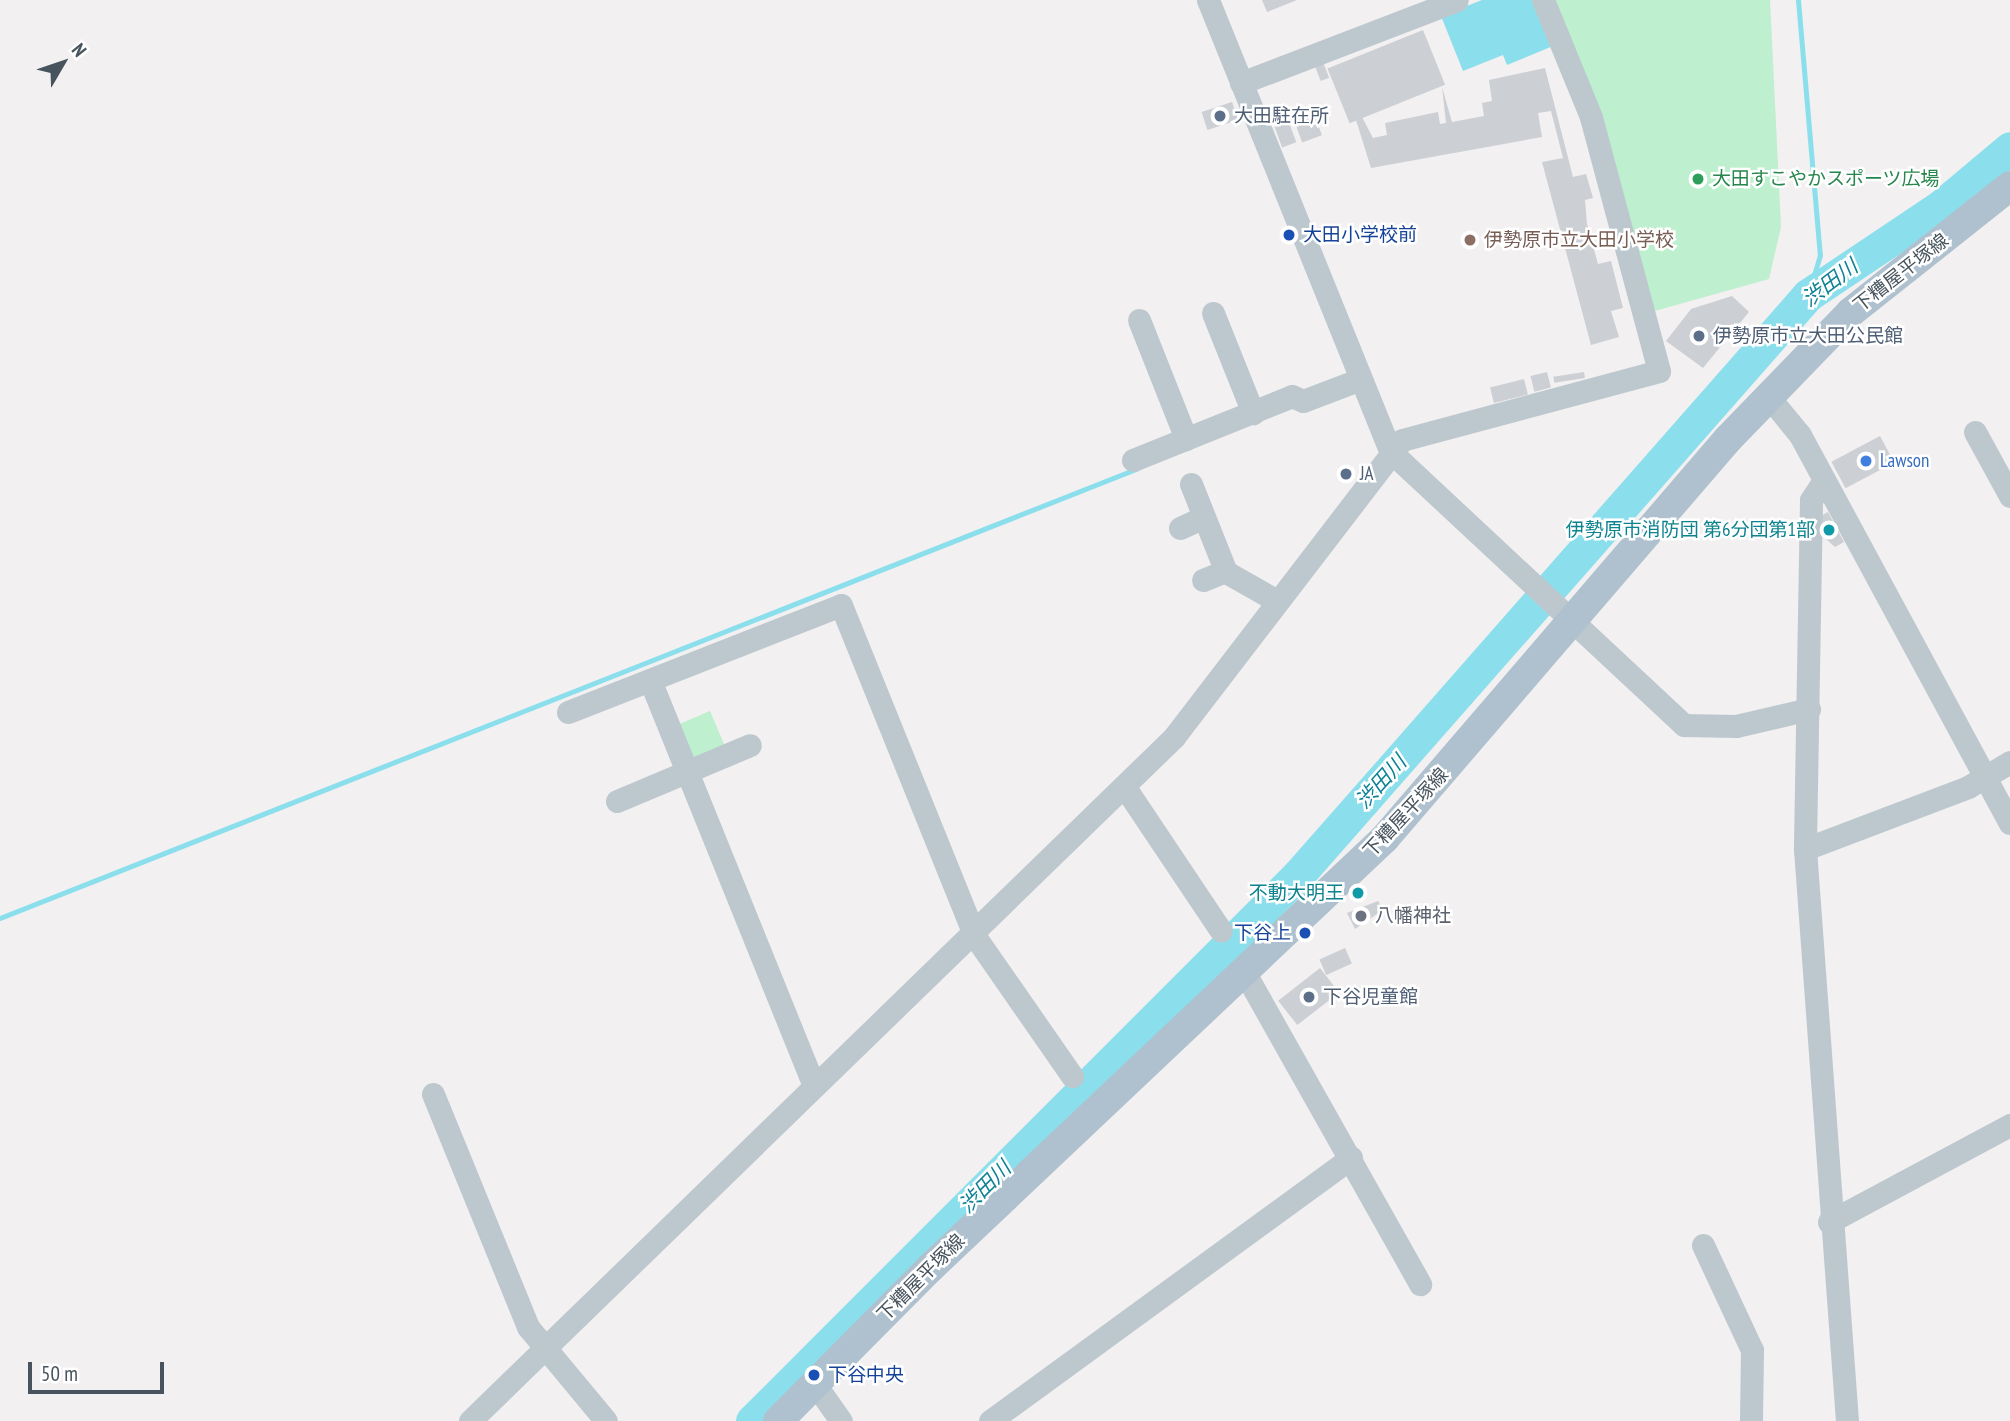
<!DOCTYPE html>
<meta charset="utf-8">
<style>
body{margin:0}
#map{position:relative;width:2010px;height:1421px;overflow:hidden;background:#f2f0f0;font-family:"PT Sans Narrow","Noto Sans JP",sans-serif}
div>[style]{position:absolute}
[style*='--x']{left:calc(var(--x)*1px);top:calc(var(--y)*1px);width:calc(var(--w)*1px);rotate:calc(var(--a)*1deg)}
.green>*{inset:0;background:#beefce;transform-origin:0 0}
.water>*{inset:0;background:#8bdfec}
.stream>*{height:5px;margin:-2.5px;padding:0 2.5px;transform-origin:2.5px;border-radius:2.5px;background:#8bdfec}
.river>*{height:33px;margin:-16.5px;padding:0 16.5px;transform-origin:16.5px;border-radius:16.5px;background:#8bdfec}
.building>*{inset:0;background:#cccfd4;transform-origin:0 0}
.minor>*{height:23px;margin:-11.5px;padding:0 11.5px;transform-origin:11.5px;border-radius:11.5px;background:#bdc8ce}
.major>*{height:30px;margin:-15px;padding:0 15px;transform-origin:15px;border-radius:15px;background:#afc1ce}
.dots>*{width:19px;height:19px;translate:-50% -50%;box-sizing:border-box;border:4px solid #fff;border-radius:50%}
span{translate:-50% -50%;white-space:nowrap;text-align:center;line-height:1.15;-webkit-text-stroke:5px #fff;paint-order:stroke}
.service-label{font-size:19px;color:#4e5e75}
.left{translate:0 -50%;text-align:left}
.leisure-label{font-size:19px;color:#27864d}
.transit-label{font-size:19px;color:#164399}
.right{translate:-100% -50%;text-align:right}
.education-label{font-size:19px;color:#785e54}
.street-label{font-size:19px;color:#47545d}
.shop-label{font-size:19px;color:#366cbe}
.culture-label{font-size:19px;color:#0d838f}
.worship-label{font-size:19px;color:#5b616d}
.water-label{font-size:21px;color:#0d8294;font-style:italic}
.north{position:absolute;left:28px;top:28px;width:70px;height:70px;-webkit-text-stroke:5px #fff;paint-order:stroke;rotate:51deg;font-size:19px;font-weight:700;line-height:28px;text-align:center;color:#47545d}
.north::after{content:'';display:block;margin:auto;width:24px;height:32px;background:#47545d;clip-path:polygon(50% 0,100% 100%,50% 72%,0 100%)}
.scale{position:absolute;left:28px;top:1362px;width:136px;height:32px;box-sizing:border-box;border:4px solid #47545d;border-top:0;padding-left:9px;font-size:21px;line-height:24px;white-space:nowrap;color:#47545d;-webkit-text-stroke:5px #fff;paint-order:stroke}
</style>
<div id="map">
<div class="green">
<div style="clip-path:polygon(1549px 0,1770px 0,1781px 227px,1769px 279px,1651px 312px)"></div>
<div style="left:710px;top:711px;width:41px;height:37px;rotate:67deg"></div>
</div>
<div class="water">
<div style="clip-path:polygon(1482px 0,1534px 0,1553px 46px,1507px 65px,1503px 55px,1463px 71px,1441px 16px)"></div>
</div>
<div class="stream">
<div style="--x:1798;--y:0;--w:256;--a:85.1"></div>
<div style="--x:1820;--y:255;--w:42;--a:106.7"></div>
<div style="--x:0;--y:918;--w:1222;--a:-21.57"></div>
</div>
<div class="river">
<div style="--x:752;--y:1421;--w:774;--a:-45"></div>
<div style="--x:1299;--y:874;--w:771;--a:-48.68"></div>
<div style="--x:1808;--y:295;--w:160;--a:-33.8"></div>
<div style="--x:1941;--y:206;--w:90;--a:-40"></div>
</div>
<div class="building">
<div style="clip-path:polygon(1262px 0,1297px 0,1267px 12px)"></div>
<div style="left:1423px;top:30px;width:59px;height:103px;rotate:68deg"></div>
<div style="left:1323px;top:62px;width:17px;height:9px;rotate:69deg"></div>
<div style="clip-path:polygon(1545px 68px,1573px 177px,1586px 174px,1593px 198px,1585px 200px,1587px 224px,1598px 264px,1611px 261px,1623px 308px,1611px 311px,1619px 337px,1591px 345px,1542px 162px,1563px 158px,1551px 111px,1538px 113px,1542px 137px,1371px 168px,1356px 120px,1362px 117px,1373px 138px,1387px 135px,1385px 123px,1438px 112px,1440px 124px,1446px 123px,1442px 87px,1452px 122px,1484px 116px,1482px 103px,1492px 101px,1489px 80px)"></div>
<div style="left:1232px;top:102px;width:19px;height:32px;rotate:72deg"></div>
<div style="left:1312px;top:108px;width:29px;height:21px;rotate:70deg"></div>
<div style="left:1287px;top:117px;width:27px;height:15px;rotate:70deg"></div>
<div style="clip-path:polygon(1732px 296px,1749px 312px,1703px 368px,1666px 341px,1691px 309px)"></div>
<div style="left:1547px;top:372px;width:16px;height:17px;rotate:76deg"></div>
<div style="left:1584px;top:372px;width:6px;height:31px;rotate:81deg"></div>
<div style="left:1524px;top:379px;width:16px;height:35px;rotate:76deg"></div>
<div style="left:1880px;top:436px;width:30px;height:55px;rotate:62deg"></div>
<div style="clip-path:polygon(1828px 512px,1844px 542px,1835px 547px,1819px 533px,1817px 518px)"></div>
<div style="clip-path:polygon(1378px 901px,1383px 910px,1355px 929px,1347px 913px)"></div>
<div style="left:1345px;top:948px;width:17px;height:28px;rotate:66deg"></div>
<div style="left:1320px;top:968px;width:31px;height:53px;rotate:52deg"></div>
</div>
<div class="minor">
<div style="--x:1208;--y:0;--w:486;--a:68"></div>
<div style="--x:1390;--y:451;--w:402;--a:43"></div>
<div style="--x:1684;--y:725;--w:52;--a:1.1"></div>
<div style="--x:1736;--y:726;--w:75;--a:-13.1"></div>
<div style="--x:1241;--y:83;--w:231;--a:-21"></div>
<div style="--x:1213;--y:313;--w:108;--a:68.2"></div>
<div style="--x:1139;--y:320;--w:128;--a:68.4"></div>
<div style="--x:1768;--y:396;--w:50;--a:50.6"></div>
<div style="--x:1800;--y:435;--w:441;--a:61.6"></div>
<div style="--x:1975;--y:432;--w:73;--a:61.3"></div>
<div style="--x:1133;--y:460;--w:171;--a:-21.9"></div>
<div style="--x:1292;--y:396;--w:12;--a:24"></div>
<div style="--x:1303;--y:401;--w:59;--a:-20.9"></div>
<div style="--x:1824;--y:480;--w:24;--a:123"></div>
<div style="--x:1811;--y:500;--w:349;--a:91"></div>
<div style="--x:1805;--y:849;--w:574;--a:85.8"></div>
<div style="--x:1191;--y:484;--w:95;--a:68.3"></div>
<div style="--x:1226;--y:572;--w:59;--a:29.6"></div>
<div style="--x:1180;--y:528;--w:26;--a:-25"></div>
<div style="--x:1203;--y:580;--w:24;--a:-22"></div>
<div style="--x:650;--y:680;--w:437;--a:68"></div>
<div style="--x:568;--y:712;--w:293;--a:-21.4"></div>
<div style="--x:841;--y:605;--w:356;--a:68"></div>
<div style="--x:974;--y:935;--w:172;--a:55.2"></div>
<div style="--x:1124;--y:786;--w:174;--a:56.2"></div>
<div style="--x:617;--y:801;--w:144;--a:-22.8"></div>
<div style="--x:1805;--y:849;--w:174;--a:-20.8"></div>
<div style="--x:1968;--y:787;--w:49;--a:-30.8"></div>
<div style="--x:1246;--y:975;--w:355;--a:60.6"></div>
<div style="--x:433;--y:1094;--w:252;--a:67.8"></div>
<div style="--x:528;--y:1327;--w:122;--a:50.3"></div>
<div style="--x:1829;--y:1222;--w:205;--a:-28.2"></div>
<div style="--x:1703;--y:1245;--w:116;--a:65"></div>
<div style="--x:1752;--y:1350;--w:71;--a:90.8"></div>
<div style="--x:815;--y:1384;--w:45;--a:54.9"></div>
<div style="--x:470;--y:1421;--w:982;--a:-44.17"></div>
<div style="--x:1174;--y:737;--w:374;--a:-52.5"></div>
<div style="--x:1402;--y:440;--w:266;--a:-15"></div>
<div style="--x:1659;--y:371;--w:263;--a:-105"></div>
<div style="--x:1591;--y:117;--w:126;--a:-112.3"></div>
<div style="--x:990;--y:1421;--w:447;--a:-36.1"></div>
</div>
<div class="major">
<div style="--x:778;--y:1421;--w:216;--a:-45.2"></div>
<div style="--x:930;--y:1268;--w:626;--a:-43.38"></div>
<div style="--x:1385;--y:838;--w:526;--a:-49.32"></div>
<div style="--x:1728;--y:439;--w:177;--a:-45.9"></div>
<div style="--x:1851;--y:312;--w:203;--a:-38.4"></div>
</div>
<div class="dots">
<div style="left:1220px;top:116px;background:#5c6f8a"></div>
<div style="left:1698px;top:179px;background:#2e9e5b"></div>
<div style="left:1289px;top:235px;background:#1a4fb4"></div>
<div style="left:1470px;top:240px;background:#8d6e63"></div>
<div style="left:1699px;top:336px;background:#5c6f8a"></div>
<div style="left:1866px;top:461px;background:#3f7fe0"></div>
<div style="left:1346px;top:474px;background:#5c6f8a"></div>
<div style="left:1829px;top:530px;background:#0f9aa8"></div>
<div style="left:1358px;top:893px;background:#0f9aa8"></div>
<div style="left:1361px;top:916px;background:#6b7280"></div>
<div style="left:1305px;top:933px;background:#1a4fb4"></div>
<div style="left:1309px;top:997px;background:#5c6f8a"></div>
<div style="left:814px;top:1375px;background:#1a4fb4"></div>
</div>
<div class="service-label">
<span class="left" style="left:1234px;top:116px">大田駐在所</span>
<span class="left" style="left:1713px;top:336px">伊勢原市立大田公民館</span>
<span class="left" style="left:1360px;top:474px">JA</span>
<span class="left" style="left:1323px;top:997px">下谷児童館</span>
</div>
<div class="leisure-label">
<span class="left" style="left:1712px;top:179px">大田すこやかスポーツ広場</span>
</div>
<div class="transit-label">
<span class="left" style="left:1303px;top:235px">大田小学校前</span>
<span class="right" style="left:1291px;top:933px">下谷上</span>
<span class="left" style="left:828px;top:1375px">下谷中央</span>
</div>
<div class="education-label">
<span class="left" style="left:1484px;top:240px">伊勢原市立大田小学校</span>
</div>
<div class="street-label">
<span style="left:1901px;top:273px;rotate:-38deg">下糟屋平塚線</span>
<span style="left:1406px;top:813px;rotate:-47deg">下糟屋平塚線</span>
<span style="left:921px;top:1278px;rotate:-45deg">下糟屋平塚線</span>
</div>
<div class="shop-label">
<span class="left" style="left:1880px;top:461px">Lawson</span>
</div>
<div class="culture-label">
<span class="right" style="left:1815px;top:530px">伊勢原市消防団 第6分団第1部</span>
<span class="right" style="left:1344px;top:893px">不動大明王</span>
</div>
<div class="worship-label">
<span class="left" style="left:1375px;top:916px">八幡神社</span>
</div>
<div class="water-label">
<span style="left:1830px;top:283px;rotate:-37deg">渋田川</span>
<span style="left:1381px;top:782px;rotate:-48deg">渋田川</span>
<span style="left:985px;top:1187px;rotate:-45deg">渋田川</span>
</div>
<div class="north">N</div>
<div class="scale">50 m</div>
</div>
